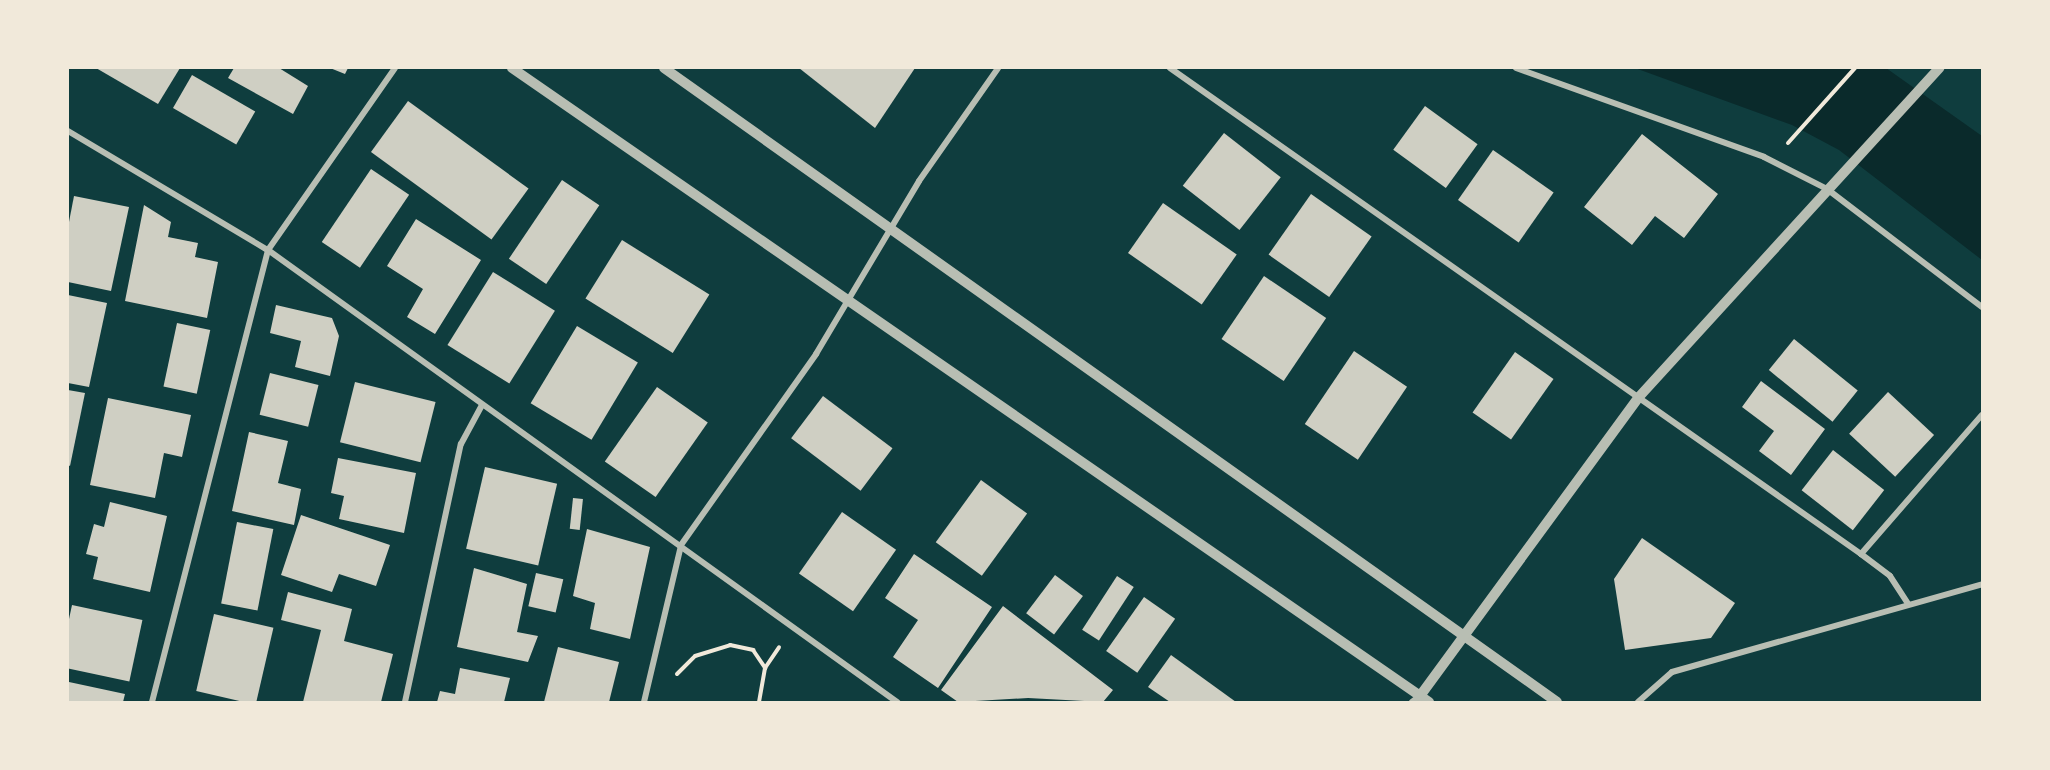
<!DOCTYPE html>
<style>
body{margin:0}
#map{position:relative;width:2050px;height:770px;overflow:hidden;background:#0f3d3e;font-family:"Roboto Condensed",sans-serif}
div>[style]{position:absolute}
[style*='--x']{left:calc(var(--x)*1px);top:calc(var(--y)*1px);width:calc(var(--w)*1px);rotate:calc(var(--a)*1deg)}
.water>*{inset:0;background:#0a2a2b}
.building>*{inset:0;background:#cfcfc3;transform-origin:0 0}
.path>*{height:4px;margin:-2px;padding:0 2px;transform-origin:2px;border-radius:2px;background:#f1e9da}
.minor>*{height:6px;margin:-3px;padding:0 3px;transform-origin:3px;border-radius:3px;background:#b8beb3}
.tertiary>*{height:10px;margin:-5px;padding:0 5px;transform-origin:5px;border-radius:5px;background:#b8beb3}
span{translate:-50% -50%;white-space:nowrap;text-align:center;line-height:1.15;-webkit-text-stroke:4.5px #f1e9da;paint-order:stroke}
.frame{position:absolute;inset:0;border:69px solid #f1e9da;pointer-events:none}
</style>
<div id="map">
<div class="water">
<div style="clip-path:polygon(1635px 68px,1886px 68px,1982px 136px,1982px 260px,1839px 150px,1792px 125px)"></div>
</div>
<div class="building">
<div style="clip-path:polygon(96px 68px,180px 68px,158px 104px)"></div>
<div style="clip-path:polygon(234px 68px,279px 68px,308px 86px,293px 114px,228px 78px)"></div>
<div style="clip-path:polygon(330px 68px,348px 68px,345px 74px)"></div>
<div style="clip-path:polygon(799px 68px,915px 68px,875px 128px)"></div>
<div style="left:192px;top:75px;width:73px;height:38px;rotate:30deg"></div>
<div style="left:408px;top:101px;width:149px;height:63px;rotate:36deg"></div>
<div style="left:1425px;top:106px;width:65px;height:54px;rotate:36deg"></div>
<div style="left:1224px;top:133px;width:72px;height:67px;rotate:38deg"></div>
<div style="clip-path:polygon(1642px 134px,1718px 194px,1684px 238px,1655px 216px,1632px 245px,1584px 207px)"></div>
<div style="left:1493px;top:150px;width:74px;height:61px;rotate:35deg"></div>
<div style="left:371px;top:169px;width:46px;height:88px;rotate:34deg"></div>
<div style="left:562px;top:180px;width:45px;height:95px;rotate:34deg"></div>
<div style="left:1311px;top:194px;width:74px;height:74px;rotate:35deg"></div>
<div style="clip-path:polygon(74px 196px,129px 207px,111px 291px,68px 282px,68px 227px)"></div>
<div style="left:1163px;top:203px;width:90px;height:61px;rotate:35deg"></div>
<div style="clip-path:polygon(144px 205px,171px 222px,168px 237px,198px 243px,195px 257px,218px 262px,207px 318px,125px 301px)"></div>
<div style="clip-path:polygon(416px 219px,481px 260px,435px 334px,407px 317px,423px 289px,387px 266px)"></div>
<div style="left:622px;top:240px;width:103px;height:69px;rotate:32deg"></div>
<div style="left:493px;top:272px;width:73px;height:86px;rotate:32deg"></div>
<div style="left:1264px;top:276px;width:75px;height:76px;rotate:34deg"></div>
<div style="clip-path:polygon(68px 295px,107px 303px,89px 387px,68px 383px)"></div>
<div style="clip-path:polygon(276px 305px,332px 318px,339px 336px,330px 376px,295px 367px,301px 341px,270px 333px)"></div>
<div style="left:177px;top:323px;width:34px;height:65px;rotate:12deg"></div>
<div style="left:577px;top:326px;width:71px;height:90px;rotate:31deg"></div>
<div style="left:1794px;top:339px;width:82px;height:40px;rotate:39deg"></div>
<div style="left:1354px;top:351px;width:64px;height:88px;rotate:34deg"></div>
<div style="left:1515px;top:352px;width:47px;height:74px;rotate:35deg"></div>
<div style="left:270px;top:373px;width:50px;height:43px;rotate:14deg"></div>
<div style="clip-path:polygon(1761px 381px,1825px 429px,1791px 475px,1759px 451px,1774px 431px,1742px 407px)"></div>
<div style="left:355px;top:382px;width:83px;height:62px;rotate:14deg"></div>
<div style="left:657px;top:387px;width:62px;height:91px;rotate:35deg"></div>
<div style="clip-path:polygon(68px 390px,85px 393px,70px 466px,68px 465px)"></div>
<div style="left:1888px;top:392px;width:63px;height:57px;rotate:43deg"></div>
<div style="left:823px;top:396px;width:87px;height:53px;rotate:37deg"></div>
<div style="clip-path:polygon(108px 398px,191px 415px,182px 457px,164px 453px,155px 498px,90px 485px)"></div>
<div style="clip-path:polygon(249px 432px,288px 441px,278px 483px,301px 489px,294px 525px,232px 511px)"></div>
<div style="left:1833px;top:450px;width:65px;height:51px;rotate:38deg"></div>
<div style="clip-path:polygon(338px 458px,416px 473px,404px 533px,339px 519px,344px 496px,331px 493px)"></div>
<div style="left:485px;top:467px;width:74px;height:84px;rotate:13deg"></div>
<div style="left:981px;top:480px;width:57px;height:77px;rotate:36deg"></div>
<div style="left:573px;top:498px;width:10px;height:31px;rotate:6deg"></div>
<div style="clip-path:polygon(110px 502px,167px 516px,150px 592px,93px 579px,98px 557px,86px 554px,94px 524px,104px 527px)"></div>
<div style="left:842px;top:512px;width:66px;height:75px;rotate:35deg"></div>
<div style="clip-path:polygon(301px 515px,390px 545px,376px 586px,339px 574px,332px 592px,281px 575px)"></div>
<div style="left:237px;top:522px;width:37px;height:83px;rotate:11deg"></div>
<div style="clip-path:polygon(587px 529px,650px 547px,630px 639px,590px 629px,595px 603px,573px 596px)"></div>
<div style="clip-path:polygon(1642px 538px,1735px 603px,1711px 638px,1625px 650px,1614px 579px)"></div>
<div style="clip-path:polygon(914px 554px,992px 607px,938px 688px,893px 657px,918px 620px,885px 598px)"></div>
<div style="clip-path:polygon(474px 568px,527px 584px,517px 632px,538px 636px,528px 662px,457px 647px)"></div>
<div style="left:536px;top:573px;width:28px;height:34px;rotate:13deg"></div>
<div style="left:1055px;top:575px;width:35px;height:48px;rotate:37deg"></div>
<div style="left:1117px;top:576px;width:20px;height:64px;rotate:33deg"></div>
<div style="clip-path:polygon(288px 592px,352px 609px,344px 641px,393px 654px,381px 702px,303px 702px,321px 630px,281px 620px)"></div>
<div style="left:1144px;top:597px;width:38px;height:66px;rotate:35deg"></div>
<div style="left:72px;top:605px;width:72px;height:63px;rotate:12deg"></div>
<div style="clip-path:polygon(1003px 606px,1113px 690px,1103px 702px,1028px 698px,958px 702px,941px 690px)"></div>
<div style="left:214px;top:614px;width:61px;height:79px;rotate:13deg"></div>
<div style="clip-path:polygon(558px 647px,619px 662px,609px 702px,544px 702px)"></div>
<div style="clip-path:polygon(1171px 655px,1236px 702px,1170px 702px,1148px 687px)"></div>
<div style="clip-path:polygon(460px 668px,510px 678px,504px 702px,437px 702px,440px 691px,455px 694px)"></div>
<div style="clip-path:polygon(69px 682px,125px 694px,123px 702px,68px 702px)"></div>
</div>
<div class="path">
<div style="--x:1788;--y:143;--w:101;--a:-48.2"></div>
<div style="--x:677;--y:674;--w:25;--a:-45"></div>
<div style="--x:695;--y:656;--w:37;--a:-17"></div>
<div style="--x:730;--y:645;--w:24;--a:12"></div>
<div style="--x:753;--y:650;--w:22;--a:56"></div>
<div style="--x:759;--y:702;--w:35;--a:-80"></div>
<div style="--x:765;--y:668;--w:25;--a:-56"></div>
</div>
<div class="minor">
<div style="--x:1170;--y:68;--w:845;--a:35.12"></div>
<div style="--x:1861;--y:554;--w:36;--a:37"></div>
<div style="--x:1890;--y:576;--w:33;--a:57"></div>
<div style="--x:1516;--y:68;--w:263;--a:19.7"></div>
<div style="--x:1764;--y:157;--w:71;--a:26.9"></div>
<div style="--x:1827;--y:189;--w:195;--a:37.3"></div>
<div style="--x:68;--y:131;--w:233;--a:30.8"></div>
<div style="--x:268;--y:250;--w:775;--a:35.7"></div>
<div style="--x:1861;--y:554;--w:184;--a:-49"></div>
<div style="--x:152;--y:702;--w:467;--a:-75.6"></div>
<div style="--x:268;--y:250;--w:222;--a:-55.1"></div>
<div style="--x:405;--y:702;--w:264;--a:-77.8"></div>
<div style="--x:461;--y:444;--w:44;--a:-61.7"></div>
<div style="--x:644;--y:702;--w:161;--a:-76.7"></div>
<div style="--x:681;--y:545;--w:234;--a:-54.7"></div>
<div style="--x:816;--y:354;--w:201;--a:-59.2"></div>
<div style="--x:919;--y:181;--w:138;--a:-55"></div>
<div style="--x:1412;--y:702;--w:10;--a:-37"></div>
<div style="--x:1638;--y:702;--w:45;--a:-41.4"></div>
<div style="--x:1672;--y:672;--w:322;--a:-15.8"></div>
</div>
<div class="tertiary">
<div style="--x:512;--y:68;--w:1115;--a:34.66"></div>
<div style="--x:664;--y:68;--w:1095;--a:35.37"></div>
<div style="--x:1420;--y:696;--w:369;--a:-53.8"></div>
<div style="--x:1638;--y:398;--w:447;--a:-47.6"></div>
</div>
<div class="frame"></div>
</div>
